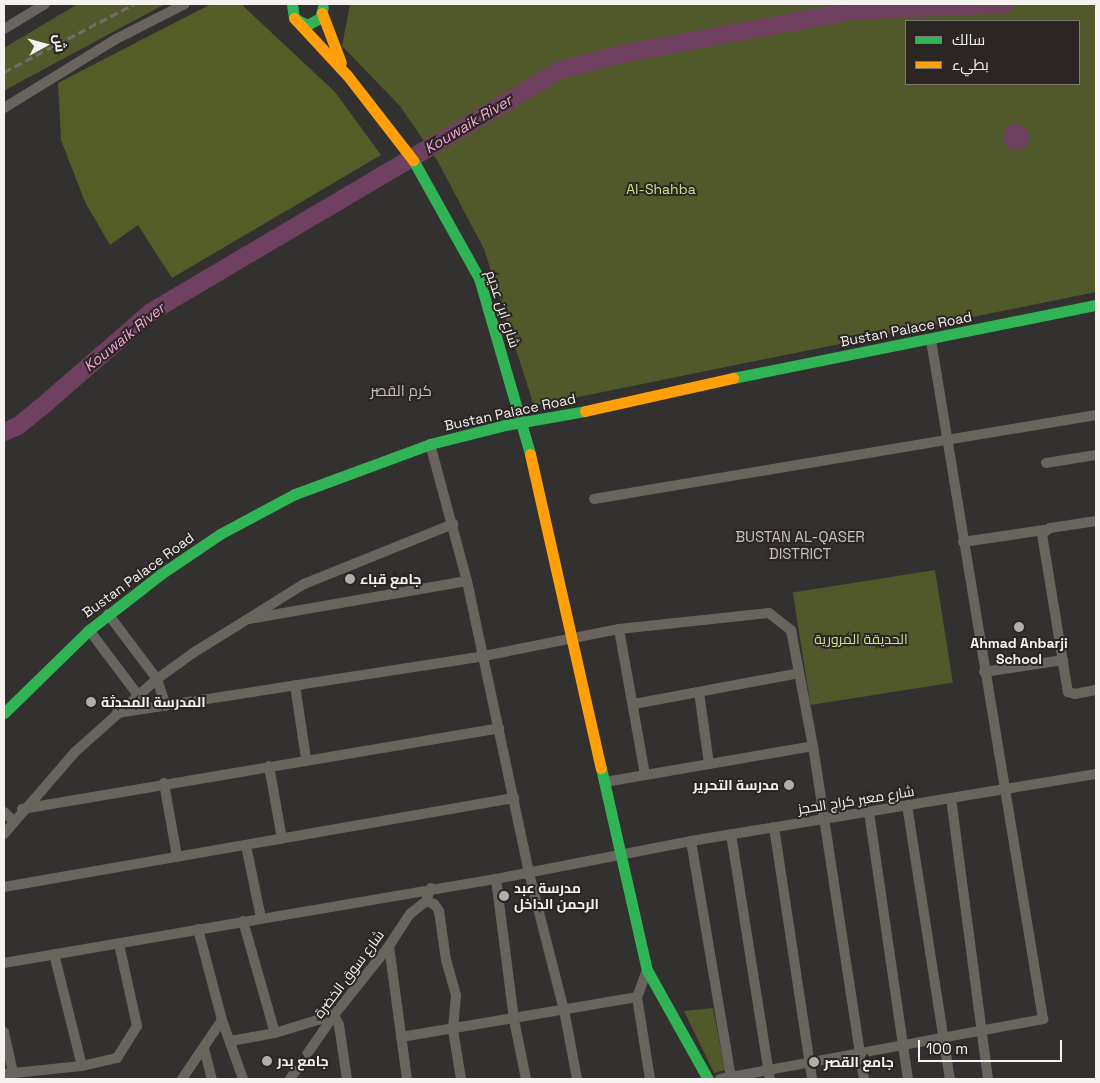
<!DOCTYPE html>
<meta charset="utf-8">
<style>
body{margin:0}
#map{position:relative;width:1100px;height:1083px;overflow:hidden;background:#33312f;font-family:"Space Grotesk",Cairo,sans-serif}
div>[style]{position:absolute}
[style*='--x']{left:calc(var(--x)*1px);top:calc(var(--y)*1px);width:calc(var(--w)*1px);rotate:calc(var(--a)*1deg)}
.green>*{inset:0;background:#51592a;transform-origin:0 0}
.forest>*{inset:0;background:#555d27}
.water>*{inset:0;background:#6f4060}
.round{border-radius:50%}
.river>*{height:18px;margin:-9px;padding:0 9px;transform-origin:9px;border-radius:9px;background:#6f4060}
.street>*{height:10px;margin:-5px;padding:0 5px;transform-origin:5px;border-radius:5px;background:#69655e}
.fast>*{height:11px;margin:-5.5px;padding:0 5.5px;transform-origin:5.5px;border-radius:5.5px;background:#30b455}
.slow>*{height:11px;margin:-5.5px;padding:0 5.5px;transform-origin:5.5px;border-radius:5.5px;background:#ff9f0a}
.rail>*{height:3px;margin-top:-1.5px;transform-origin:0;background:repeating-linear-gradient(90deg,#716d6a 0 8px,transparent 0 12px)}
.dots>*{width:14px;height:14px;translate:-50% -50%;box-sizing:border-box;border:2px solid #2b2623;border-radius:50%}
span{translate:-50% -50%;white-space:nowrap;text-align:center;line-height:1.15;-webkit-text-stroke:4px #2b2623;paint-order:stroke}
.park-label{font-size:14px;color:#cfe085}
.street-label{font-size:14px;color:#f5f2f0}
.poi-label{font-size:14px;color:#f5f2f0;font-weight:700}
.left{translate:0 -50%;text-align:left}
.right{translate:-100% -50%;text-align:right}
.water-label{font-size:15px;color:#f7a6dc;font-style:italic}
.neighbourhood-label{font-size:15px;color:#c7c0bd}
.frame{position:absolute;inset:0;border:5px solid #f5f2f0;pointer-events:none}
.legend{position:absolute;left:905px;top:20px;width:175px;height:65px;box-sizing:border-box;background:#2b2623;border:1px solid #7c7875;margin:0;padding:6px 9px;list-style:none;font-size:15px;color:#f5f2f0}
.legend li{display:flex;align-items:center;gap:10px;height:25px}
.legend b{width:25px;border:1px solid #7c7875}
.north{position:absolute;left:20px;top:20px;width:50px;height:50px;-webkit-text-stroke:4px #2b2623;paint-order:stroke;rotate:83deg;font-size:14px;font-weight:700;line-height:20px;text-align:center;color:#f5f2f0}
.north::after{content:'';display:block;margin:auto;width:18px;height:22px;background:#f5f2f0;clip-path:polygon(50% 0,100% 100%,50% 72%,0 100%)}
.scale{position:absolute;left:918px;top:1040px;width:144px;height:22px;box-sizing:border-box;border:2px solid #f5f2f0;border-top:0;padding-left:6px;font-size:15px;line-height:18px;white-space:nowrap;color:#f5f2f0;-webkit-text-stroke:4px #2b2623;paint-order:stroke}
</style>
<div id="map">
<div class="green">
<div style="clip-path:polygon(165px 4px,7px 89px,4px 91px,4px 48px,76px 5px)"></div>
<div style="clip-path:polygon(evenodd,350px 4px,1096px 4px,1096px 292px,534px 406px,484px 249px,437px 160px,400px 106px,342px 46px,350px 4px,906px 21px,1079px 21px,1079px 84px,906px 84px,906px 21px)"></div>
<div style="left:935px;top:570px;width:114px;height:144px;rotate:81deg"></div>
<div style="clip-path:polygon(713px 1008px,725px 1070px,714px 1073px,684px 1011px)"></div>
</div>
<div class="forest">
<div style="clip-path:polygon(211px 4px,241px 4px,335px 92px,381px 155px,172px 278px,138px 225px,110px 245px,85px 202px,61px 140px,58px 83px)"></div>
</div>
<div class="water">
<div class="round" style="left:1003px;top:124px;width:26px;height:26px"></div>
</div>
<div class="river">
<div style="--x:4;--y:432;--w:15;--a:-23"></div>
<div style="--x:18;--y:426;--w:36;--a:-39"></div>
<div style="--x:46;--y:403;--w:139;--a:-40.9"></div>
<div style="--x:151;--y:312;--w:475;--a:-30.6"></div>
<div style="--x:560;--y:70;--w:64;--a:-14.5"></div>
<div style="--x:622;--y:54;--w:233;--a:-10.6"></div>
<div style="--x:851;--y:11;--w:155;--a:-2.6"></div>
</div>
<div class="street">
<div style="--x:4;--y:29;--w:48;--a:-31.4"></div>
<div style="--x:4;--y:108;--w:132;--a:-31.6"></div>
<div style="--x:116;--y:39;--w:77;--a:-26.9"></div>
<div style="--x:430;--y:444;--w:142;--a:74.9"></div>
<div style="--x:467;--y:581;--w:299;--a:78"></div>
<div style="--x:529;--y:873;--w:141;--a:75.7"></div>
<div style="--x:564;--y:1010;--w:70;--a:79.3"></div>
<div style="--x:1046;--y:463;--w:51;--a:-9.1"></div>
<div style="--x:594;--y:499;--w:509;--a:-9.5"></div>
<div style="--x:1096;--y:521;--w:47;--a:171.3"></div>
<div style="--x:1050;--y:528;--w:10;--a:143"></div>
<div style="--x:1042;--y:534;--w:160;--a:80.7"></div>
<div style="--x:1068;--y:692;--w:7;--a:16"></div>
<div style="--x:1075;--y:694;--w:21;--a:-11"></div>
<div style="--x:963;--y:542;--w:82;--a:-8.4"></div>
<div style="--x:108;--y:614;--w:81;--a:53"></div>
<div style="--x:157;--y:679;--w:28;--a:72"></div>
<div style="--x:249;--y:619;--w:221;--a:-9.9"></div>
<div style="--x:619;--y:629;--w:148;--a:79.9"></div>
<div style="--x:89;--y:630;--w:81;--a:53"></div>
<div style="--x:984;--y:672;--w:80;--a:-8.6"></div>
<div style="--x:295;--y:685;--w:75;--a:81.5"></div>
<div style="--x:699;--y:692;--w:73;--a:82.1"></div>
<div style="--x:634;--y:704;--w:168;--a:-10.6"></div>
<div style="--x:117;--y:713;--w:371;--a:-8.8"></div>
<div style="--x:484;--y:656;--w:138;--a:-11.3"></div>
<div style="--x:619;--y:629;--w:151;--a:-6.1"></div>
<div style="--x:769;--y:613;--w:28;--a:38"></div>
<div style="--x:791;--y:630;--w:118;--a:79.3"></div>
<div style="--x:813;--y:746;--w:337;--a:81.3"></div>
<div style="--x:269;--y:766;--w:74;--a:79.9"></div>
<div style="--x:605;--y:782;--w:211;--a:-9.8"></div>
<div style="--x:164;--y:783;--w:75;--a:80"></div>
<div style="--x:951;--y:798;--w:283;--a:82.5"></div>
<div style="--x:907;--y:805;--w:277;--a:81.1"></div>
<div style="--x:22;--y:809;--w:484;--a:-9.6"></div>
<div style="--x:4;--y:812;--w:13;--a:42"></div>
<div style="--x:869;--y:812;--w:270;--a:81.7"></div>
<div style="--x:774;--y:827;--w:255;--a:81.4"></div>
<div style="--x:4;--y:834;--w:108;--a:-49.1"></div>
<div style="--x:75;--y:752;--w:110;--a:-41.7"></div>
<div style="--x:157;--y:679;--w:44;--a:-35.8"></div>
<div style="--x:193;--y:653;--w:131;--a:-31.9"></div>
<div style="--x:304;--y:584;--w:161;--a:-21.9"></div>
<div style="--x:731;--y:834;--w:248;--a:81"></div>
<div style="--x:691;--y:841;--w:239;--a:80.4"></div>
<div style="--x:246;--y:846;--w:74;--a:78.2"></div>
<div style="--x:496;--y:879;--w:142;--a:82.7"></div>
<div style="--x:514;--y:1020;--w:60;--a:78.5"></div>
<div style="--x:4;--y:887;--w:518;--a:-9.9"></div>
<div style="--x:426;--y:901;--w:9;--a:21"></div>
<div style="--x:434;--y:904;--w:9;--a:54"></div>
<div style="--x:439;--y:911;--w:49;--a:81.9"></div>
<div style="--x:446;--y:960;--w:36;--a:74"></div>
<div style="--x:456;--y:995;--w:35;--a:95"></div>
<div style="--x:453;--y:1030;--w:50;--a:80.7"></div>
<div style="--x:243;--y:921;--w:116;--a:74.1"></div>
<div style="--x:198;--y:929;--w:94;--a:75.2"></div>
<div style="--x:222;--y:1020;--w:63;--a:70.4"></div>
<div style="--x:389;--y:946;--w:134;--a:82.3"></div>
<div style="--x:54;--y:954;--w:115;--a:76"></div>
<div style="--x:4;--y:963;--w:499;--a:-9.7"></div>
<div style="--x:496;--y:879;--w:199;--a:-11"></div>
<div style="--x:691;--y:841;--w:411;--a:-9.4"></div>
<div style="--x:647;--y:970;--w:29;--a:110"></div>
<div style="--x:637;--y:997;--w:83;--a:81"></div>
<div style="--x:4;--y:1032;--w:42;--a:77.6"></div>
<div style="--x:401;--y:1037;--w:239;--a:-9.6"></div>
<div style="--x:231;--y:1041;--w:45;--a:-10.3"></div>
<div style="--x:275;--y:1033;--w:62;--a:-17"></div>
<div style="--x:334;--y:1015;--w:11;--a:63"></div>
<div style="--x:339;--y:1025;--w:55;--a:81.6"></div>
<div style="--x:204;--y:1048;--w:32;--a:76"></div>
<div style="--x:4;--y:1074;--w:78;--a:-5.9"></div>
<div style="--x:82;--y:1066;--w:36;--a:-13"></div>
<div style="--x:117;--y:1058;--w:38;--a:-58"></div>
<div style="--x:137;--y:1026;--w:84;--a:-102.4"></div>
<div style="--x:182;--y:1079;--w:71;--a:-55.9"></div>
<div style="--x:290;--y:1079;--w:78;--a:-55.5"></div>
<div style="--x:334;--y:1015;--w:88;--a:-51.4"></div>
<div style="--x:389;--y:946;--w:38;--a:-57"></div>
<div style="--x:410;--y:914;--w:21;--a:-39"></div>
<div style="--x:426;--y:901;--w:14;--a:-69"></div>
<div style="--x:720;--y:1079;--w:329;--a:-10.5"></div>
<div style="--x:1043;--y:1019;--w:688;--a:-99.37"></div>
</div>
<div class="fast">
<div style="--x:292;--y:4;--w:14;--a:82"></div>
<div style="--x:294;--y:18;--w:15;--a:28"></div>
<div style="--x:307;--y:25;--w:15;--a:-28"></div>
<div style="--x:320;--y:18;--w:11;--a:-75"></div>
<div style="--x:413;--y:160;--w:135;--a:60.8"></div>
<div style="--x:479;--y:278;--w:183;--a:73.8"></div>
<div style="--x:733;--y:378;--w:370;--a:-11.4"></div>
<div style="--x:4;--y:713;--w:119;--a:-44.3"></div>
<div style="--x:89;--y:630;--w:91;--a:-37.9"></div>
<div style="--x:161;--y:574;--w:71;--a:-34.1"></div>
<div style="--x:220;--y:534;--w:85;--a:-28.1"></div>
<div style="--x:295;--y:494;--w:144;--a:-20.3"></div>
<div style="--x:430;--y:444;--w:77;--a:-14.2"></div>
<div style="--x:505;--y:425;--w:81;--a:-9.9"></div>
<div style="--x:601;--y:768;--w:207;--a:77.2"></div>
<div style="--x:647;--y:970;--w:125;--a:60.8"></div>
</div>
<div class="slow">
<div style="--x:322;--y:13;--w:53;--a:69.2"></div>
<div style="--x:294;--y:18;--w:78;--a:47.1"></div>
<div style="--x:347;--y:75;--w:108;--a:52.2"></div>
<div style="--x:585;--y:411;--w:152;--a:-12.6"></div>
<div style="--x:530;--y:454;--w:322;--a:77.3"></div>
</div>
<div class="rail">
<div style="--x:4;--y:72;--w:147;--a:-27.6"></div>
</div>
<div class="dots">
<div style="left:350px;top:579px;background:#b1aeac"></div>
<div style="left:1019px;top:627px;background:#b1aeac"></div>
<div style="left:91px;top:702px;background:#b1aeac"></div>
<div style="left:789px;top:785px;background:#b1aeac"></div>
<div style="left:504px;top:896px;background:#b1aeac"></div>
<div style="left:267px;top:1061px;background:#b1aeac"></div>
<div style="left:814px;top:1062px;background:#b1aeac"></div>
</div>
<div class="park-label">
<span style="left:661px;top:189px">Al-Shahba</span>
<span style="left:861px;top:639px">الحديقة المرورية</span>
</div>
<div class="street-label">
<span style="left:503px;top:309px;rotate:72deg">شارع ابن عديم</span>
<span style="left:906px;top:329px;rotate:-11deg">Bustan Palace Road</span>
<span style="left:510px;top:412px;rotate:-12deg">Bustan Palace Road</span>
<span style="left:138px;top:575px;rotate:-36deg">Bustan Palace Road</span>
<span style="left:856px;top:800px;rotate:-9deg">شارع معبر كراج الحجز</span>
<span style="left:349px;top:974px;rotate:-53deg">شارع سوق الخضرة</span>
</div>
<div class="poi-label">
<span class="left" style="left:360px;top:579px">جامع قباء</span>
<span style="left:1019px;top:651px">Ahmad Anbarji<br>School</span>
<span class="left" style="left:101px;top:702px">المدرسة المحدثة</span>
<span class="right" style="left:779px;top:785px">مدرسة التحرير</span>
<span class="left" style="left:514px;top:896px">مدرسة عبد<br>الرحمن الداخل</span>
<span class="left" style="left:277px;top:1061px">جامع بدر</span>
<span class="left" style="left:824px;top:1062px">جامع القصر</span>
</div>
<div class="water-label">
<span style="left:468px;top:124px;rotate:-31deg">Kouwaik River</span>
<span style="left:124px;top:337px;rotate:-39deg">Kouwaik River</span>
</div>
<div class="neighbourhood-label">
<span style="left:401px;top:391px">كرم القصر</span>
<span style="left:800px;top:545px">BUSTAN AL-QASER<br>DISTRICT</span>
</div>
<div class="frame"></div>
<ul class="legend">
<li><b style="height:6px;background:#30b455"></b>سالك</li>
<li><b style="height:6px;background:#ff9f0a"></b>بطيء</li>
</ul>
<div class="north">ش</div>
<div class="scale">100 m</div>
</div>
